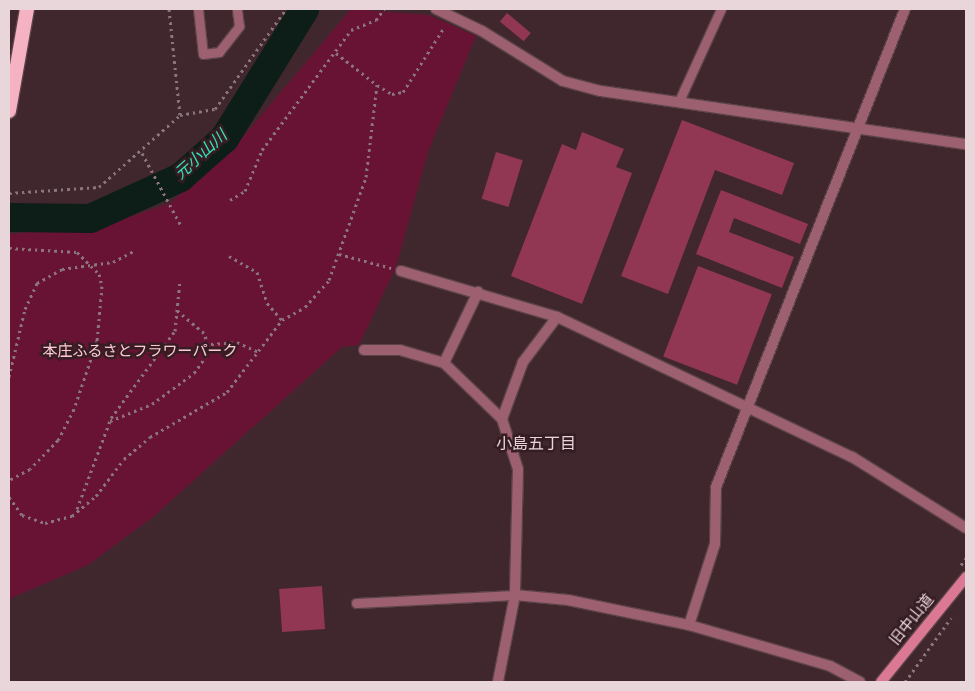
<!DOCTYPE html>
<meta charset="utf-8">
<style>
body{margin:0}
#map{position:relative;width:975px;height:691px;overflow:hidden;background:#40272d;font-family:"Alegreya Sans","Noto Sans JP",sans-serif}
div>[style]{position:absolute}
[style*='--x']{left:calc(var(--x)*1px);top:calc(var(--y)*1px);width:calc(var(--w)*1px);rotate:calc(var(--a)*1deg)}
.green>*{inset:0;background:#681334}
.river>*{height:29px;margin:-14.5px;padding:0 14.5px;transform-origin:14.5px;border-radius:14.5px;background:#0d1d18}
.building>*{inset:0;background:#913754;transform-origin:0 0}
.path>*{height:3px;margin-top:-1.5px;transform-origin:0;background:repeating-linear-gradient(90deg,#8b757a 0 2.5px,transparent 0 6.5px)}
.roads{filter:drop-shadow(1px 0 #5b4349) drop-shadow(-1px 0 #5b4349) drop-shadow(0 1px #5b4349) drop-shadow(0 -1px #5b4349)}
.service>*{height:9px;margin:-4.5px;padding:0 4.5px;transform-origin:4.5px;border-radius:4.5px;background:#9d6070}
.minor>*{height:10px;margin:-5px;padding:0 5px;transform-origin:5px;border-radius:5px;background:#9d6070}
.secondary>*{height:10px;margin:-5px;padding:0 5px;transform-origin:5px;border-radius:5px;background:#db7994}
.trunk>*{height:14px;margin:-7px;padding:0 7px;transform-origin:7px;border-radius:7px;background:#f4b2c2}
span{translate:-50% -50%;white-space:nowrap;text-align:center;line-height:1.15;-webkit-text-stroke:5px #361d23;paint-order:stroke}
.park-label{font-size:15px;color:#ffcad6}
.street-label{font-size:15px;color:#e8d6da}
.water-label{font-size:16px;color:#31e7ba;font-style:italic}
.neighbourhood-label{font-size:16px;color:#e8d6da}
.frame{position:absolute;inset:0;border:10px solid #e8d6da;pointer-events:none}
</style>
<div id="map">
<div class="green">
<div style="clip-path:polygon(351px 9px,429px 15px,476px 36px,428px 152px,396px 267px,359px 345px,342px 347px,153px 517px,88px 565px,9px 599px,9px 234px,112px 223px,170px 203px,236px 145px)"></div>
</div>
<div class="river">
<div style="--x:9;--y:217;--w:81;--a:0.7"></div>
<div style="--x:90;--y:218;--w:99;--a:-24.5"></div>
<div style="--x:180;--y:177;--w:59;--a:-41.6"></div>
<div style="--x:224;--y:138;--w:152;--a:-58.2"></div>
</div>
<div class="building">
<div style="left:507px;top:13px;width:31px;height:11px;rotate:40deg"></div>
<div style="clip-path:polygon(682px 120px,794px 163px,782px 195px,715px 170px,668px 294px,621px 276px)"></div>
<div style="clip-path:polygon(582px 132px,624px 149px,616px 167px,632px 173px,582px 304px,511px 276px,562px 144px,576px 150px)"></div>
<div style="left:496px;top:152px;width:28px;height:49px;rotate:17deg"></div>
<div style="clip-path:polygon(721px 190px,808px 224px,800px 244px,734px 218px,729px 232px,794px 257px,782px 288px,696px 254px)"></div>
<div style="left:698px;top:266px;width:79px;height:97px;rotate:21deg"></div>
<div style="left:322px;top:586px;width:43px;height:43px;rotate:86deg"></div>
</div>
<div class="path">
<div style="--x:169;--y:9;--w:107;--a:84.1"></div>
<div style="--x:336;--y:53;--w:52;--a:38"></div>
<div style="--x:142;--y:153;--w:81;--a:61.8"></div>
<div style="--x:9;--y:193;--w:90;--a:-3.8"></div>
<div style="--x:99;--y:187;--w:108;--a:-41.6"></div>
<div style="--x:180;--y:115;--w:36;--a:-10"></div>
<div style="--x:215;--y:109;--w:123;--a:-54.6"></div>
<div style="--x:230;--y:200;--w:17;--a:-31"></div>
<div style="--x:245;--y:191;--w:44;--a:-67.5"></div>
<div style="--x:262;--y:150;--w:149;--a:-53.4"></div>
<div style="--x:351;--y:30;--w:27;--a:-22"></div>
<div style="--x:376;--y:20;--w:14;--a:-54"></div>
<div style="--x:9;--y:248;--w:68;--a:3.4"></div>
<div style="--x:77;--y:252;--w:31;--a:45"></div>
<div style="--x:99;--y:274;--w:12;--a:76"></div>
<div style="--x:102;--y:286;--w:55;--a:95.2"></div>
<div style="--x:97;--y:341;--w:72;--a:108.7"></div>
<div style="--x:74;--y:409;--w:35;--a:117"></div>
<div style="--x:58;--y:440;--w:40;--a:134"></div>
<div style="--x:30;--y:469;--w:24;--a:152"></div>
<div style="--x:339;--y:254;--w:54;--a:15.1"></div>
<div style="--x:229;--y:256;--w:32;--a:30"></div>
<div style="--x:257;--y:272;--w:33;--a:72"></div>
<div style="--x:267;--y:303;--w:23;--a:49"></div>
<div style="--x:211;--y:344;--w:26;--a:-4"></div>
<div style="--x:237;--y:342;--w:23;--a:25"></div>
<div style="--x:9;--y:377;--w:70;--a:-76.8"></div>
<div style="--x:25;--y:309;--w:29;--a:-65"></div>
<div style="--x:37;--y:283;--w:29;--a:-29"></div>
<div style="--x:62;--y:269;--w:51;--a:-7.8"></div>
<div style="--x:113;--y:262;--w:26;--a:-28"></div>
<div style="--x:110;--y:421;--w:45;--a:-22"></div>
<div style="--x:152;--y:404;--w:52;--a:-36.4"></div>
<div style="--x:194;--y:373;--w:27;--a:-54"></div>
<div style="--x:210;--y:351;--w:19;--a:-108"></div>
<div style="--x:204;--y:333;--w:35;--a:-140"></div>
<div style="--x:9;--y:497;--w:22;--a:54"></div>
<div style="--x:22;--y:515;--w:24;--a:19"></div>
<div style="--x:45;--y:523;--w:28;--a:-15"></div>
<div style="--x:72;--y:516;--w:31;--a:-40"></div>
<div style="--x:96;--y:496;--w:46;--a:-52.9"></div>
<div style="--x:124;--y:459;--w:34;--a:-40"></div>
<div style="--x:150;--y:437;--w:89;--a:-30.3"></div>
<div style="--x:227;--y:392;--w:91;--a:-52.6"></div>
<div style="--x:282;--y:320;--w:26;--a:-29"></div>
<div style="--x:305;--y:307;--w:36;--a:-48"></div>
<div style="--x:329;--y:280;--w:109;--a:-70.2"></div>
<div style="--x:366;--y:177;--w:93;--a:-83.2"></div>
<div style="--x:377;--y:85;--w:17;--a:31"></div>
<div style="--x:392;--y:94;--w:11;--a:-10"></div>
<div style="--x:403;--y:92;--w:78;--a:-57.5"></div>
<div style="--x:77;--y:509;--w:97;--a:-69.5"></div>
<div style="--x:111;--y:418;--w:108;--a:-53.7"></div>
<div style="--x:175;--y:331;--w:51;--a:-84.4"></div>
<div style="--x:961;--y:565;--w:9;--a:-54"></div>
<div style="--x:905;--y:682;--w:79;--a:-54.3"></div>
</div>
<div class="roads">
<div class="service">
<div style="--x:198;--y:9;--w:45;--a:83.7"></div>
<div style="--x:203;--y:54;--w:16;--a:-7"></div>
<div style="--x:219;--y:52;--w:33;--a:-52"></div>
<div style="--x:239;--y:26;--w:17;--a:-97"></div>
<div style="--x:679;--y:101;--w:101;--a:-65.5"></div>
<div style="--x:356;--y:603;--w:159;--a:-2.9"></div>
</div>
<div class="minor">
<div style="--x:436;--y:9;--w:51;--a:25.6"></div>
<div style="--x:482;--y:31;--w:95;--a:31.7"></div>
<div style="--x:563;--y:81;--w:39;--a:15"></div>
<div style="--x:601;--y:91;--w:369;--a:8.3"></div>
<div style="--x:401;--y:271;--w:163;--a:16.4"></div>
<div style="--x:557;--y:317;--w:327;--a:25.4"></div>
<div style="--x:852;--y:457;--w:134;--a:31.9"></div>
<div style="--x:364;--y:350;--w:36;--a:0"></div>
<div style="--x:400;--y:350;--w:46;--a:16.5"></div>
<div style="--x:444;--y:363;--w:81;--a:44"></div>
<div style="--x:502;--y:419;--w:52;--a:72.3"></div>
<div style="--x:518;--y:469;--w:126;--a:91.4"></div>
<div style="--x:515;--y:595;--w:89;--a:101.1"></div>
<div style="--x:444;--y:363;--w:79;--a:-64.4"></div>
<div style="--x:502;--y:419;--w:61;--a:-69.8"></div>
<div style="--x:523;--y:362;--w:56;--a:-52.9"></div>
<div style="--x:515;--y:595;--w:53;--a:5.4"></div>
<div style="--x:568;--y:600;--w:124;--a:11.7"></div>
<div style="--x:689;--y:625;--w:147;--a:16.2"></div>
<div style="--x:830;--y:666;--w:34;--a:28"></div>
<div style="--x:689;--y:625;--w:85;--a:-72.2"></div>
<div style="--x:715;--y:544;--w:57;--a:-89"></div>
<div style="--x:716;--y:487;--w:514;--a:-68.43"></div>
</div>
<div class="secondary">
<div style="--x:881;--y:682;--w:135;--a:-51"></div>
</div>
<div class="trunk">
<div style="--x:9;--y:111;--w:104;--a:-80"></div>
</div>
</div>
<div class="park-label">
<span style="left:140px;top:352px">本庄ふるさとフラワーパーク</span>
</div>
<div class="street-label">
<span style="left:912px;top:620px;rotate:-51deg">旧中山道</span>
</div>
<div class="water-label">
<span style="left:201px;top:155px;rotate:-42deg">元小山川</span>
</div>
<div class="neighbourhood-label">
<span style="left:536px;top:444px">小島五丁目</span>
</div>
<div class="frame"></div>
</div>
